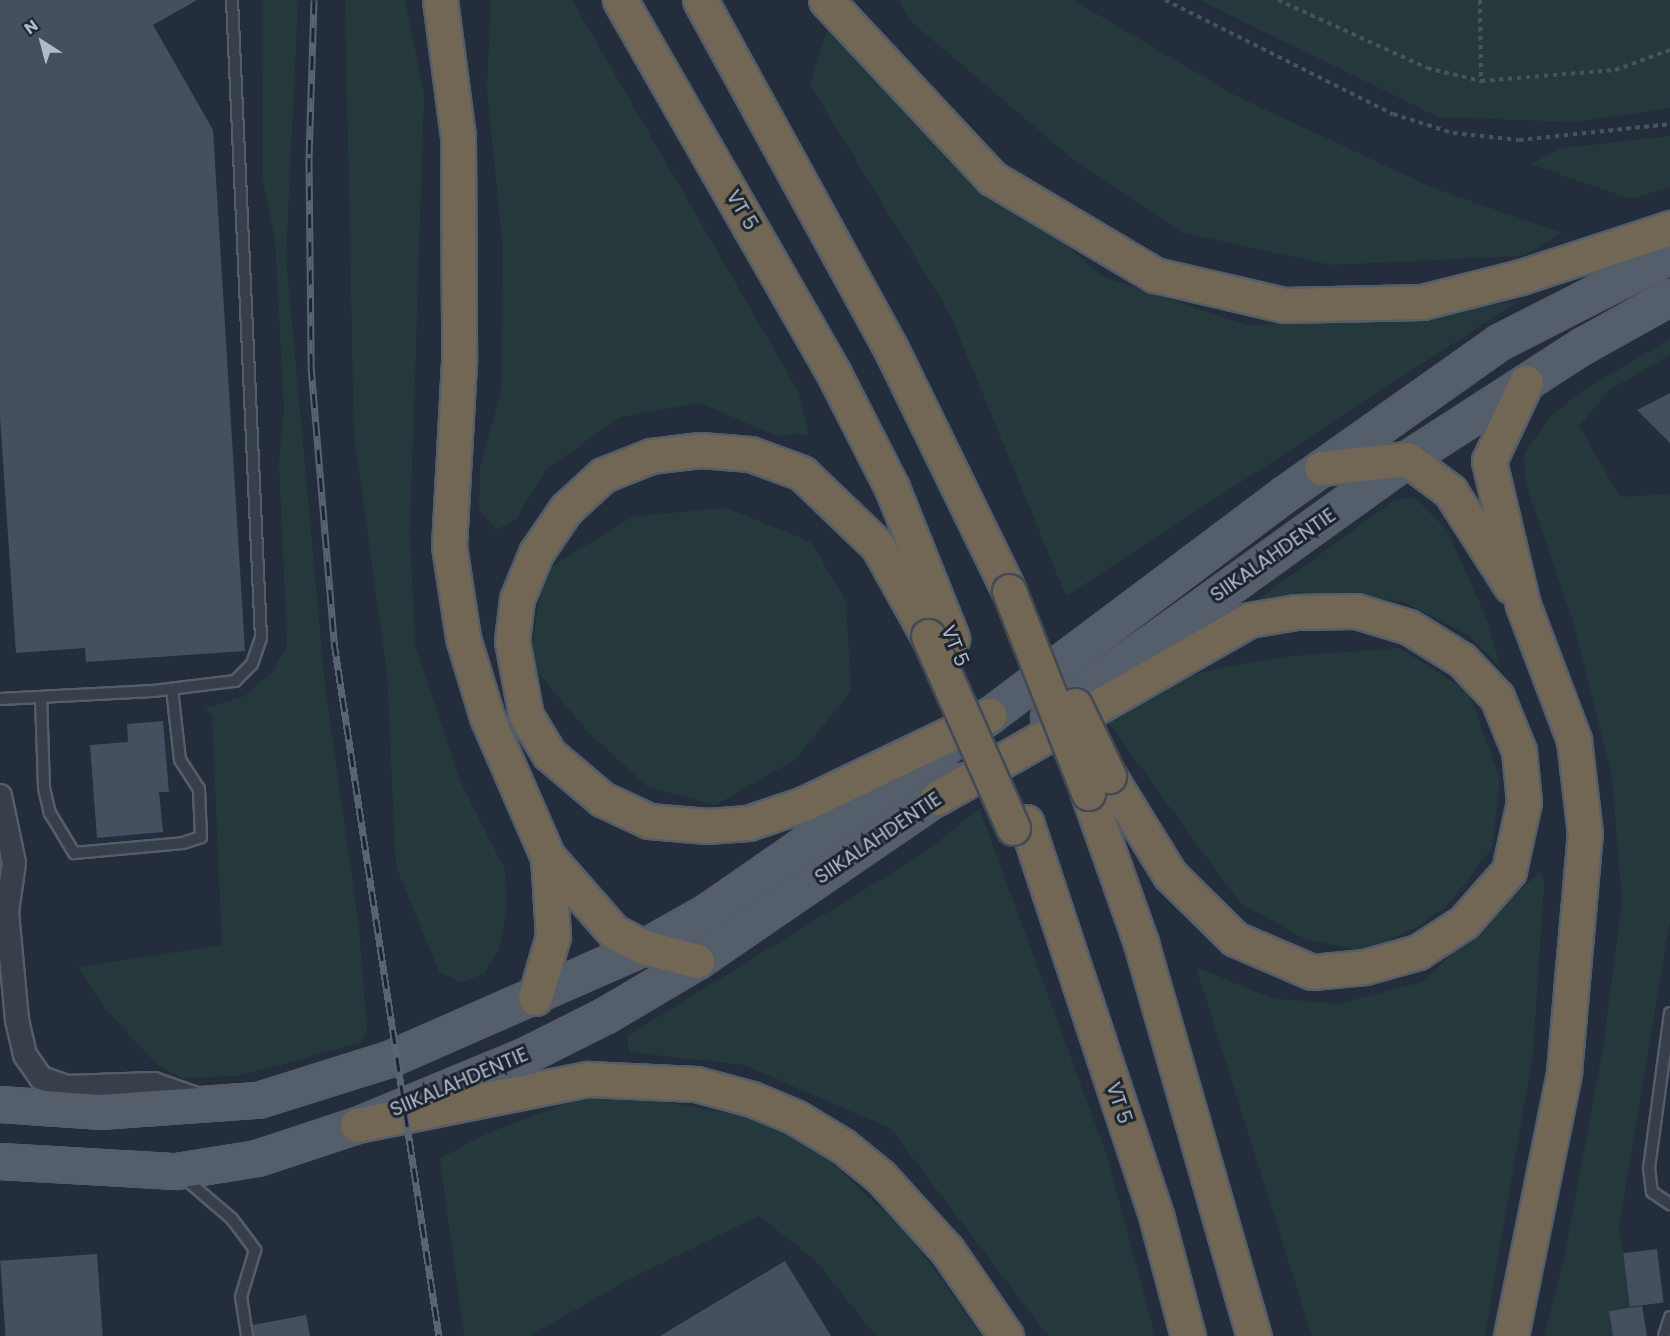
<!DOCTYPE html>
<style>
body{margin:0}
#map{position:relative;width:1670px;height:1336px;overflow:hidden;background:#232d3b;font-family:Poppins,sans-serif}
div>[style]{position:absolute}
[style*='--x']{left:calc(var(--x)*1px);top:calc(var(--y)*1px);width:calc(var(--w)*1px);rotate:calc(var(--a)*1deg)}
.green>*{inset:0;background:#25393c}
.building>*{inset:0;background:#445060;transform-origin:0 0}
.path>*{height:4px;margin-top:-2px;transform-origin:0;background:repeating-linear-gradient(90deg,#435659 0 4.5px,transparent 0 9px)}
.roads{filter:drop-shadow(2px 0 #555d69) drop-shadow(-2px 0 #555d69) drop-shadow(0 2px #555d69) drop-shadow(0 -2px #555d69)}
.lane>*{height:10px;margin:-5px;padding:0 5px;transform-origin:5px;border-radius:5px;background:#373f4b}
.street>*{height:22px;margin:-11px;padding:0 11px;transform-origin:11px;border-radius:11px;background:#373f4b}
.primary>*{height:33px;margin:-16.5px;padding:0 16.5px;transform-origin:16.5px;border-radius:16.5px;background:#555e6b}
.highway>*{height:33px;margin:-16.5px;padding:0 16.5px;transform-origin:16.5px;border-radius:16.5px;background:#716754}
.rail>*{height:7px;margin-top:-3.5px;transform-origin:0;background:repeating-linear-gradient(90deg,#1c2430 0 14px,#596372 0 28px);box-sizing:border-box;border-block:2px solid #596372}
.bridges{filter:drop-shadow(2px 0 #424a56) drop-shadow(-2px 0 #424a56) drop-shadow(0 2px #424a56) drop-shadow(0 -2px #424a56)}
.highway-bridge>*{height:33px;margin:-16.5px;padding:0 16.5px;transform-origin:16.5px;border-radius:16.5px;background:#716754}
span{translate:-50% -50%;white-space:nowrap;text-align:center;line-height:1.15;-webkit-text-stroke:6px #1c2430;paint-order:stroke}
.street-label{font-size:20px;color:#b2bac7}
.north{position:absolute;left:12px;top:12px;width:60px;height:60px;-webkit-text-stroke:4px #1c2430;paint-order:stroke;rotate:324deg;font-size:16px;font-weight:700;line-height:24px;text-align:center;color:#b2bac7}
.north::after{content:'';display:block;margin:auto;width:21px;height:27px;background:#b2bac7;clip-path:polygon(50% 0,100% 100%,50% 72%,0 100%)}
</style>
<div id="map">
<div class="green">
<div style="clip-path:polygon(262px 0,298px 0,286px 259px,325px 685px,359px 928px,367px 1029px,362px 1042px,295px 1061px,237px 1076px,182px 1078px,157px 1065px,103px 1006px,78px 967px,222px 945px,212px 716px,205px 709px,246px 695px,274px 670px,287px 645px,279px 464px,284px 408px,275px 239px,263px 181px)"></div>
<div style="clip-path:polygon(345px 0,405px 0,424px 94px,410px 532px,415px 645px,460px 781px,505px 870px,507px 909px,499px 949px,484px 974px,461px 982px,439px 972px,396px 866px,387px 673px,354px 435px)"></div>
<div style="clip-path:polygon(491px 0,572px 0,798px 391px,809px 434px,777px 436px,700px 403px,620px 417px,547px 469px,516px 519px,496px 530px,479px 509px,480px 468px,501px 391px,503px 248px,487px 89px)"></div>
<div style="clip-path:polygon(899px 0,1073px 0,1238px 97px,1438px 190px,1563px 233px,1522px 256px,1332px 265px,1183px 233px,1076px 162px,908px 19px)"></div>
<div style="clip-path:polygon(1199px 0,1670px 0,1670px 108px,1575px 122px,1438px 117px)"></div>
<div style="clip-path:polygon(827px 30px,1101px 276px,1250px 326px,1517px 302px,1066px 596px,950px 314px,810px 85px)"></div>
<div style="clip-path:polygon(1670px 136px,1670px 187px,1631px 199px,1530px 164px,1561px 148px)"></div>
<div style="clip-path:polygon(1670px 339px,1670px 355px,1611px 389px,1579px 426px,1620px 497px,1670px 494px,1670px 920px,1619px 1227px,1631px 1308px,1609px 1311px,1613px 1336px,1544px 1336px,1564px 1260px,1603px 1048px,1622px 902px,1612px 776px,1573px 621px,1525px 482px,1524px 453px,1554px 413px,1585px 389px)"></div>
<div style="clip-path:polygon(1413px 496px,1447px 530px,1487px 620px,1500px 666px,1468px 635px,1404px 602px,1352px 595px,1245px 609px,1393px 501px)"></div>
<div style="clip-path:polygon(727px 508px,811px 542px,846px 601px,851px 691px,795px 760px,715px 805px,648px 787px,587px 731px,529px 662px,544px 571px,634px 516px)"></div>
<div style="clip-path:polygon(1399px 648px,1468px 691px,1500px 779px,1492px 848px,1450px 903px,1421px 925px,1365px 952px,1305px 939px,1240px 903px,1104px 717px,1183px 677px,1221px 668px,1282px 657px)"></div>
<div style="clip-path:polygon(979px 808px,1107px 1156px,1155px 1336px,1048px 1336px,890px 1128px,744px 1065px,629px 1052px,627px 1036px,927px 851px)"></div>
<div style="clip-path:polygon(1541px 871px,1544px 884px,1533px 1052px,1485px 1336px,1312px 1336px,1196px 967px,1271px 998px,1337px 1004px,1422px 982px)"></div>
<div style="clip-path:polygon(587px 1095px,645px 1098px,750px 1117px,823px 1154px,911px 1237px,982px 1336px,876px 1336px,814px 1259px,759px 1216px,631px 1278px,530px 1336px,464px 1336px,440px 1159px,481px 1136px)"></div>
</div>
<div class="building">
<div style="clip-path:polygon(0 0,197px 0,153px 25px,213px 130px,245px 651px,86px 662px,85px 648px,16px 653px,0 417px)"></div>
<div style="clip-path:polygon(1670px 393px,1670px 443px,1637px 410px)"></div>
<div style="clip-path:polygon(163px 721px,169px 792px,159px 792px,163px 832px,97px 838px,90px 745px,128px 742px,127px 724px)"></div>
<div style="left:1657px;top:1249px;width:54px;height:34px;rotate:83deg"></div>
<div style="left:97px;top:1254px;width:82px;height:97px;rotate:86deg"></div>
<div style="clip-path:polygon(785px 1261px,831px 1336px,660px 1336px)"></div>
<div style="clip-path:polygon(1642px 1306px,1647px 1336px,1613px 1336px,1609px 1311px)"></div>
<div style="clip-path:polygon(306px 1315px,310px 1336px,254px 1336px,253px 1325px)"></div>
</div>
<div class="path">
<div style="--x:1165;--y:0;--w:255;--a:26.6"></div>
<div style="--x:1393;--y:114;--w:63;--a:17.6"></div>
<div style="--x:1453;--y:133;--w:66;--a:6.1"></div>
<div style="--x:1519;--y:140;--w:152;--a:-6"></div>
<div style="--x:1278;--y:0;--w:164;--a:24.5"></div>
<div style="--x:1427;--y:68;--w:56;--a:13.5"></div>
<div style="--x:1481;--y:81;--w:134;--a:-4.7"></div>
<div style="--x:1615;--y:70;--w:59;--a:-20"></div>
<div style="--x:1480;--y:0;--w:81;--a:89.3"></div>
</div>
<div class="roads">
<div class="lane">
<div style="--x:41;--y:697;--w:91;--a:88.1"></div>
<div style="--x:44;--y:788;--w:26;--a:77"></div>
<div style="--x:50;--y:813;--w:47;--a:59"></div>
<div style="--x:74;--y:853;--w:109;--a:-5.2"></div>
<div style="--x:183;--y:843;--w:19;--a:-18"></div>
<div style="--x:201;--y:837;--w:48;--a:-92.4"></div>
<div style="--x:199;--y:789;--w:35;--a:-123"></div>
<div style="--x:180;--y:760;--w:71;--a:-96.4"></div>
<div style="--x:0;--y:699;--w:153;--a:-3"></div>
<div style="--x:153;--y:691;--w:83;--a:-7"></div>
<div style="--x:235;--y:681;--w:24;--a:-45"></div>
<div style="--x:252;--y:664;--w:28;--a:-71"></div>
<div style="--x:261;--y:638;--w:639;--a:-92.6"></div>
<div style="--x:1670;--y:1013;--w:156;--a:97.7"></div>
<div style="--x:1649;--y:1168;--w:24;--a:83"></div>
<div style="--x:1652;--y:1192;--w:22;--a:34"></div>
<div style="--x:183;--y:1177;--w:65;--a:40.6"></div>
<div style="--x:232;--y:1219;--w:39;--a:53"></div>
<div style="--x:255;--y:1250;--w:49;--a:106.6"></div>
<div style="--x:241;--y:1297;--w:39;--a:81"></div>
<div style="--x:1664;--y:1336;--w:20;--a:-72"></div>
</div>
<div class="street">
<div style="--x:0;--y:796;--w:68;--a:78.2"></div>
<div style="--x:14;--y:863;--w:49;--a:98.1"></div>
<div style="--x:7;--y:912;--w:108;--a:84.7"></div>
<div style="--x:17;--y:1020;--w:36;--a:77"></div>
<div style="--x:25;--y:1055;--w:28;--a:55"></div>
<div style="--x:41;--y:1078;--w:28;--a:19"></div>
<div style="--x:67;--y:1087;--w:87;--a:-2"></div>
<div style="--x:154;--y:1084;--w:45;--a:19.7"></div>
</div>
<div class="primary">
<div style="--x:1048;--y:717;--w:442;--a:-35.7"></div>
<div style="--x:1407;--y:459;--w:208;--a:-32.9"></div>
<div style="--x:1582;--y:346;--w:101;--a:-29.1"></div>
<div style="--x:0;--y:1104;--w:99;--a:4"></div>
<div style="--x:99;--y:1111;--w:159;--a:-4"></div>
<div style="--x:258;--y:1100;--w:137;--a:-17.4"></div>
<div style="--x:389;--y:1059;--w:279;--a:-23.7"></div>
<div style="--x:644;--y:947;--w:73;--a:-29.4"></div>
<div style="--x:708;--y:911;--w:343;--a:-34.8"></div>
<div style="--x:990;--y:715;--w:366;--a:-36.9"></div>
<div style="--x:1283;--y:495;--w:265;--a:-35.3"></div>
<div style="--x:1499;--y:342;--w:192;--a:-27"></div>
<div style="--x:0;--y:1161;--w:176;--a:3.3"></div>
<div style="--x:176;--y:1171;--w:82;--a:-9.1"></div>
<div style="--x:257;--y:1158;--w:105;--a:-18.3"></div>
<div style="--x:357;--y:1125;--w:183;--a:-22.5"></div>
<div style="--x:526;--y:1055;--w:87;--a:-26.6"></div>
<div style="--x:604;--y:1016;--w:108;--a:-30.6"></div>
<div style="--x:697;--y:961;--w:319;--a:-34.4"></div>
</div>
<div class="highway">
<div style="--x:440;--y:0;--w:137;--a:82.5"></div>
<div style="--x:458;--y:136;--w:226;--a:89.7"></div>
<div style="--x:459;--y:362;--w:184;--a:93.1"></div>
<div style="--x:449;--y:546;--w:93;--a:81.3"></div>
<div style="--x:463;--y:638;--w:83;--a:73.1"></div>
<div style="--x:487;--y:717;--w:153;--a:66.5"></div>
<div style="--x:548;--y:857;--w:100;--a:48.7"></div>
<div style="--x:614;--y:932;--w:34;--a:27"></div>
<div style="--x:644;--y:947;--w:55;--a:14.8"></div>
<div style="--x:620;--y:0;--w:431;--a:60.2"></div>
<div style="--x:834;--y:374;--w:128;--a:63"></div>
<div style="--x:892;--y:488;--w:162;--a:68.2"></div>
<div style="--x:700;--y:0;--w:398;--a:61.3"></div>
<div style="--x:891;--y:349;--w:269;--a:64"></div>
<div style="--x:826;--y:0;--w:243;--a:47"></div>
<div style="--x:992;--y:178;--w:190;--a:30.8"></div>
<div style="--x:1155;--y:275;--w:132;--a:13.1"></div>
<div style="--x:1284;--y:305;--w:138;--a:-1.2"></div>
<div style="--x:1422;--y:302;--w:102;--a:-14.2"></div>
<div style="--x:1521;--y:277;--w:157;--a:-18.2"></div>
<div style="--x:1321;--y:468;--w:86;--a:-6"></div>
<div style="--x:1407;--y:459;--w:54;--a:36.7"></div>
<div style="--x:1450;--y:491;--w:113;--a:57.3"></div>
<div style="--x:928;--y:636;--w:103;--a:-119.1"></div>
<div style="--x:878;--y:546;--w:105;--a:-136.2"></div>
<div style="--x:802;--y:473;--w:55;--a:-159.9"></div>
<div style="--x:750;--y:454;--w:50;--a:-175.4"></div>
<div style="--x:700;--y:450;--w:49;--a:173"></div>
<div style="--x:651;--y:456;--w:52;--a:158.4"></div>
<div style="--x:603;--y:475;--w:50;--a:137.4"></div>
<div style="--x:566;--y:509;--w:53;--a:124.3"></div>
<div style="--x:536;--y:553;--w:50;--a:112.4"></div>
<div style="--x:517;--y:599;--w:42;--a:96.8"></div>
<div style="--x:512;--y:641;--w:76;--a:79.4"></div>
<div style="--x:526;--y:716;--w:44;--a:58.8"></div>
<div style="--x:549;--y:754;--w:70;--a:40.3"></div>
<div style="--x:602;--y:799;--w:52;--a:25.1"></div>
<div style="--x:649;--y:821;--w:58;--a:4.9"></div>
<div style="--x:707;--y:826;--w:41;--a:-4.2"></div>
<div style="--x:748;--y:823;--w:59;--a:-18.7"></div>
<div style="--x:804;--y:804;--w:206;--a:-25.6"></div>
<div style="--x:1088;--y:793;--w:159;--a:70.5"></div>
<div style="--x:1141;--y:943;--w:409;--a:74"></div>
<div style="--x:937;--y:798;--w:359;--a:-29.7"></div>
<div style="--x:1249;--y:620;--w:48;--a:-9.7"></div>
<div style="--x:1296;--y:612;--w:60;--a:-1"></div>
<div style="--x:1356;--y:611;--w:55;--a:16.8"></div>
<div style="--x:1409;--y:627;--w:62;--a:31.9"></div>
<div style="--x:1462;--y:660;--w:51;--a:46.6"></div>
<div style="--x:1497;--y:697;--w:58;--a:67.8"></div>
<div style="--x:1519;--y:751;--w:51;--a:84.4"></div>
<div style="--x:1524;--y:802;--w:71;--a:102.3"></div>
<div style="--x:1509;--y:871;--w:68;--a:131.4"></div>
<div style="--x:1464;--y:922;--w:55;--a:146.9"></div>
<div style="--x:1418;--y:952;--w:55;--a:164.2"></div>
<div style="--x:1365;--y:967;--w:53;--a:174.6"></div>
<div style="--x:1312;--y:972;--w:84;--a:-156.8"></div>
<div style="--x:1235;--y:939;--w:91;--a:-135.4"></div>
<div style="--x:1170;--y:875;--w:116;--a:-121.6"></div>
<div style="--x:1026;--y:822;--w:418;--a:71.7"></div>
<div style="--x:1157;--y:1219;--w:121;--a:75.2"></div>
<div style="--x:535;--y:998;--w:65;--a:-73.8"></div>
<div style="--x:553;--y:936;--w:79;--a:-93.6"></div>
<div style="--x:357;--y:1125;--w:236;--a:-11.3"></div>
<div style="--x:588;--y:1079;--w:108;--a:2.7"></div>
<div style="--x:696;--y:1084;--w:58;--a:15"></div>
<div style="--x:752;--y:1099;--w:47;--a:22.7"></div>
<div style="--x:795;--y:1117;--w:56;--a:31.1"></div>
<div style="--x:843;--y:1146;--w:49;--a:39.2"></div>
<div style="--x:881;--y:1177;--w:98;--a:47.9"></div>
<div style="--x:947;--y:1250;--w:104;--a:55.5"></div>
<div style="--x:1511;--y:1336;--w:269;--a:-78.6"></div>
<div style="--x:1564;--y:1072;--w:239;--a:-85"></div>
<div style="--x:1585;--y:834;--w:95;--a:-96.7"></div>
<div style="--x:1574;--y:740;--w:144;--a:-110.7"></div>
<div style="--x:1523;--y:605;--w:148;--a:-103.3"></div>
<div style="--x:1489;--y:461;--w:87;--a:-64.9"></div>
</div>
</div>
<div class="rail">
<div style="--x:314;--y:0;--w:158;--a:91.8"></div>
<div style="--x:309;--y:158;--w:208;--a:89.4"></div>
<div style="--x:311;--y:366;--w:277;--a:85.2"></div>
<div style="--x:334;--y:642;--w:702;--a:81.4"></div>
</div>
<div class="bridges">
<div class="highway-bridge">
<div style="--x:1009;--y:591;--w:217;--a:68.6"></div>
<div style="--x:928;--y:636;--w:210;--a:66.1"></div>
<div style="--x:1075;--y:705;--w:79;--a:64.4"></div>
</div>
</div>
<div class="street-label">
<span style="left:742px;top:210px;rotate:60deg">VT 5</span>
<span style="left:1273px;top:555px;rotate:-35deg">SIIKALAHDENTIE</span>
<span style="left:955px;top:646px;rotate:68deg">VT 5</span>
<span style="left:878px;top:838px;rotate:-34deg">SIIKALAHDENTIE</span>
<span style="left:459px;top:1082px;rotate:-23deg">SIIKALAHDENTIE</span>
<span style="left:1119px;top:1103px;rotate:72deg">VT 5</span>
</div>
<div class="north">N</div>
</div>
